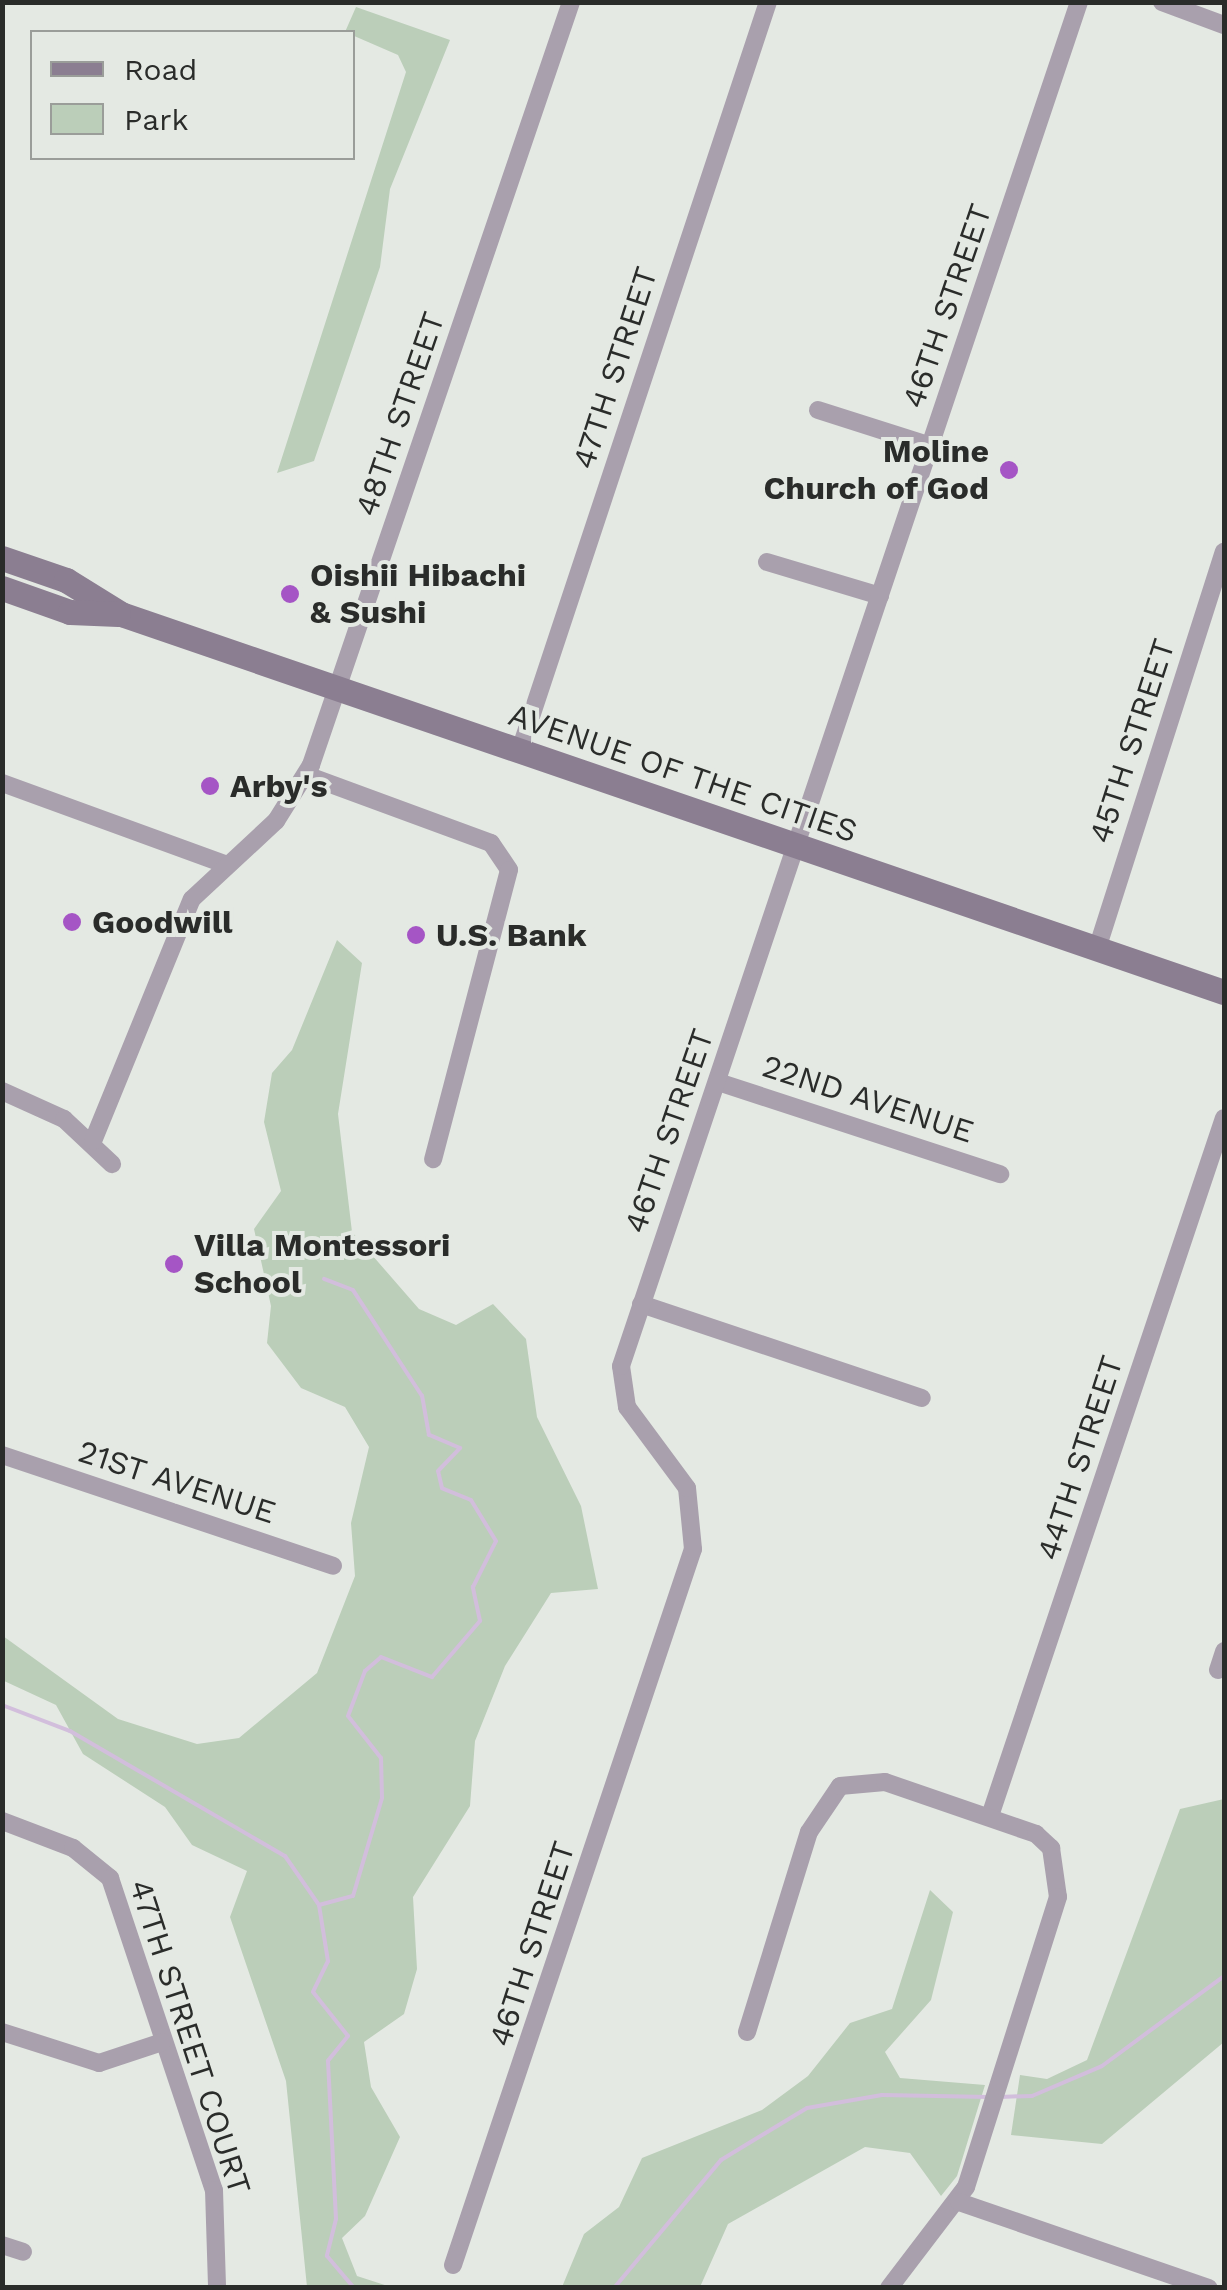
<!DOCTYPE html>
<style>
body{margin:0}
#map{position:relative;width:1227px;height:2290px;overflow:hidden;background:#e4e9e3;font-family:"Work Sans",sans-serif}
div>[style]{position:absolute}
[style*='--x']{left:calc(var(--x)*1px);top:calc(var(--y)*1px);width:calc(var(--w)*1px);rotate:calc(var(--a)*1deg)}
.green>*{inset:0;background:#bbceb9}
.stream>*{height:4px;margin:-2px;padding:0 2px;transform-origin:2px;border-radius:2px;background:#d2bedc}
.minor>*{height:18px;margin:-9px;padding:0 9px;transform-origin:9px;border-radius:9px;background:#a9a0ad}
.secondary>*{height:25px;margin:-12.5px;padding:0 12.5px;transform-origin:12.5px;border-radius:12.5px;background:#8b7e91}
.dots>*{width:28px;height:28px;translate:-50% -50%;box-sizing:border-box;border:5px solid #e4e9e3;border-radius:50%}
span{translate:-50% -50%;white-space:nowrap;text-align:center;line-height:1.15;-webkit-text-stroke:8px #e4e9e3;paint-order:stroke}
.street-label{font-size:32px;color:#2a2c2a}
.poi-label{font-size:32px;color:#2a2c2a;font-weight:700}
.right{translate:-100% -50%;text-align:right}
.left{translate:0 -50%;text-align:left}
.frame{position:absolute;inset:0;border:5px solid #2a2c2a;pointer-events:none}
.legend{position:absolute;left:30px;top:30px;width:325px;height:130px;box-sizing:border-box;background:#e4e9e3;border:2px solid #9a9d99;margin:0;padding:12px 18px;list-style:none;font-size:30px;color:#2a2c2a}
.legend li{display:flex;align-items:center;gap:20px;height:50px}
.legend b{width:50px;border:2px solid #9a9d99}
</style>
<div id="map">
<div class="green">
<div style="clip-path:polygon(356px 7px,450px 40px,390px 189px,380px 267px,314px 461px,277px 473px,406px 72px,398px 55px,345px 32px)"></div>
<div style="clip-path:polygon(337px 940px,362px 963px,338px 1114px,352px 1232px,419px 1309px,456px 1325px,493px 1304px,526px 1339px,537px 1417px,581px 1506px,598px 1589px,551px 1593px,505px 1666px,475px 1741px,470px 1806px,413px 1897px,417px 1969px,404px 2014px,364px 2042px,371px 2087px,400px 2137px,365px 2216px,342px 2238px,357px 2276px,394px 2288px,307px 2287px,286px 2081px,230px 1917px,247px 1871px,192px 1845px,165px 1807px,83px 1754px,56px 1705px,2px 1680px,3px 1636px,118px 1719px,197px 1744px,239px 1738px,317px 1673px,355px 1576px,351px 1523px,369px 1447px,345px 1407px,301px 1388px,267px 1343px,271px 1306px,254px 1229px,281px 1191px,264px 1122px,272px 1073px,292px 1050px)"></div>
<div style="clip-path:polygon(1224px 1799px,1224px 2042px,1102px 2144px,1011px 2135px,1020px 2075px,1047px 2079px,1087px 2060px,1180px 1809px)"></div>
<div style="clip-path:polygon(930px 1890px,953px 1912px,931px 2000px,885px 2052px,900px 2078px,985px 2085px,957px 2176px,941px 2196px,910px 2153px,865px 2147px,728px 2224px,700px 2287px,562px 2287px,584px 2234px,619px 2207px,642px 2158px,762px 2110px,808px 2076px,850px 2023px,892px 2009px)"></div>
</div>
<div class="stream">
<div style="--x:2;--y:1705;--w:73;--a:20.9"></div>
<div style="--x:70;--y:1731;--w:249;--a:30.2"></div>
<div style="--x:285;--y:1856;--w:60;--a:55.2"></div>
<div style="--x:319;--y:1905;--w:57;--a:80.9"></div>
<div style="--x:328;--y:1961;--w:34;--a:116"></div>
<div style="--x:313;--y:1992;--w:56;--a:51.5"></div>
<div style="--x:348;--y:2036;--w:32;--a:129"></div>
<div style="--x:328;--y:2061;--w:158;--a:87.1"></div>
<div style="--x:336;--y:2219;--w:38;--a:104"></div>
<div style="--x:327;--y:2256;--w:42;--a:49.8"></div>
<div style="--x:319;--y:1905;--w:35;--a:-15"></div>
<div style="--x:353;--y:1896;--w:102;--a:-73.5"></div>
<div style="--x:382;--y:1798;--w:40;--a:-91.4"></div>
<div style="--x:381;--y:1758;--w:53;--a:-128.2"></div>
<div style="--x:348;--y:1716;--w:48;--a:-69.3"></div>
<div style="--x:365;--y:1671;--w:21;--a:-41"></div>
<div style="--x:381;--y:1657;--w:55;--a:21.4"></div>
<div style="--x:432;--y:1677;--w:74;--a:-49.4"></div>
<div style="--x:480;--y:1621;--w:35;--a:-102"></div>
<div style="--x:473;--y:1587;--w:51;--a:-63.4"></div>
<div style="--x:496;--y:1541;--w:48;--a:-121.4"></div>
<div style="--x:471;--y:1500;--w:31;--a:-158"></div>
<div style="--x:442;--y:1488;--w:17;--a:-103"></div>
<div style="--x:438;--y:1471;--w:32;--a:-46"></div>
<div style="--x:460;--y:1448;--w:34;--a:-157"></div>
<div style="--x:429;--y:1435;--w:40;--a:-100"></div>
<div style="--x:422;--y:1396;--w:126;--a:-123.1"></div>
<div style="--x:353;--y:1290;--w:31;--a:-159"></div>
<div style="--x:1000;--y:2097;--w:32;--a:-2"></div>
<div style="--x:1032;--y:2096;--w:76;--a:-23.2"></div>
<div style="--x:1102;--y:2066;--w:152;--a:-36.4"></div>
<div style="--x:614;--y:2288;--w:167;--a:-50.1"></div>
<div style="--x:721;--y:2160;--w:100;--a:-31.2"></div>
<div style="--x:807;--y:2108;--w:76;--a:-9.8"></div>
<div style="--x:882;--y:2095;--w:108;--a:1.1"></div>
</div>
<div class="minor">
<div style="--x:1162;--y:2;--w:66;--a:20.4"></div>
<div style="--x:818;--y:410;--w:119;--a:17.7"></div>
<div style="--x:767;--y:562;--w:118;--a:16.7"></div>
<div style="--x:519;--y:753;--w:791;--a:-71.66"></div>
<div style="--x:306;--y:775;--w:197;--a:20.2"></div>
<div style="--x:491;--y:843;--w:32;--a:56"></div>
<div style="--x:509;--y:870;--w:299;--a:104.7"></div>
<div style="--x:2;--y:783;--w:236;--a:20"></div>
<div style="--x:1097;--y:949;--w:417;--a:-72.3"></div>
<div style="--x:718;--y:1082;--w:297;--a:18.1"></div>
<div style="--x:2;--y:1091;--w:68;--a:24.3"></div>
<div style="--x:64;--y:1119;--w:66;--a:43.2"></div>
<div style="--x:93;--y:1141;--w:261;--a:-67.8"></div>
<div style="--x:192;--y:899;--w:115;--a:-42.9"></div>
<div style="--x:276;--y:821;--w:66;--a:-58"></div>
<div style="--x:311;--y:765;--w:806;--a:-71.18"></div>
<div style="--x:641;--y:1304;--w:296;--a:18.5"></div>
<div style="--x:2;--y:1455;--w:349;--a:18.5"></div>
<div style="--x:1218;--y:1670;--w:20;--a:-72"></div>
<div style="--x:990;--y:1816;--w:736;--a:-71.47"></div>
<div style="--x:2;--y:1821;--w:76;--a:20.8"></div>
<div style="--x:73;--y:1848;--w:48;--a:39"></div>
<div style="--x:110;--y:1878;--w:329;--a:71.6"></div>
<div style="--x:214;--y:2190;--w:98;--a:88.2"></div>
<div style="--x:2;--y:2032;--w:102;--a:17.7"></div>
<div style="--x:99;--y:2063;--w:66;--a:-18.4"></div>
<div style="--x:747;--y:2032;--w:209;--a:-72.8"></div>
<div style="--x:809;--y:1832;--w:55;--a:-56"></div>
<div style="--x:840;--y:1786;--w:45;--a:-5.1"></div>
<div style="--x:885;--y:1782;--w:160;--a:19"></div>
<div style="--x:1036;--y:1834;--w:21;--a:43"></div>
<div style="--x:1051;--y:1848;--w:49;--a:81.9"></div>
<div style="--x:1058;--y:1897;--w:304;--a:107.6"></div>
<div style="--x:966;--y:2187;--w:127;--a:127.3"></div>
<div style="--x:959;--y:2202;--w:264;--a:19"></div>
<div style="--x:2;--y:2245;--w:22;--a:18"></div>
<div style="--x:453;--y:2265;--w:755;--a:-71.47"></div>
<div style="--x:693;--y:1549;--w:61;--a:-95.6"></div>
<div style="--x:687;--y:1488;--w:101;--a:-126.5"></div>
<div style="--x:627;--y:1407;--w:41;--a:-98.3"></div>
<div style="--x:621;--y:1366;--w:1439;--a:-71.44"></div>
</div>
<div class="secondary">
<div style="--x:2;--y:558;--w:68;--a:19"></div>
<div style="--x:66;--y:580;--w:65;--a:31.7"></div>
<div style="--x:121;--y:614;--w:1166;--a:18.92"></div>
<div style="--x:2;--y:588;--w:72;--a:19.4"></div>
<div style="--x:70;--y:612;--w:48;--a:2.4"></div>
</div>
<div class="dots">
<div style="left:1009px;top:470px;background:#a555c5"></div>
<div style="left:290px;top:594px;background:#a555c5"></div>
<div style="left:210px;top:786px;background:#a555c5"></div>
<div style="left:72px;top:922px;background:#a555c5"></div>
<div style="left:416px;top:935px;background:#a555c5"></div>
<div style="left:174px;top:1264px;background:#a555c5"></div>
</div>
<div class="street-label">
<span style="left:947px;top:306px;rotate:-71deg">46TH STREET</span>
<span style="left:615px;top:368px;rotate:-72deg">47TH STREET</span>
<span style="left:400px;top:414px;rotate:-71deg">48TH STREET</span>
<span style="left:1132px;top:741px;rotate:-72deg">45TH STREET</span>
<span style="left:683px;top:773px;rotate:19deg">AVENUE OF THE CITIES</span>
<span style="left:868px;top:1099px;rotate:18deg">22ND AVENUE</span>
<span style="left:669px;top:1131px;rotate:-71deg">46TH STREET</span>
<span style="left:1080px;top:1458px;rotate:-72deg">44TH STREET</span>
<span style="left:177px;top:1482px;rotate:18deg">21ST AVENUE</span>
<span style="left:532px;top:1944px;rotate:-72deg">46TH STREET</span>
<span style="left:190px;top:2037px;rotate:72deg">47TH STREET COURT</span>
</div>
<div class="poi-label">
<span class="right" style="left:989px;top:470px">Moline<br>Church of God</span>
<span class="left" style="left:310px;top:594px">Oishii Hibachi<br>&amp; Sushi</span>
<span class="left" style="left:230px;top:786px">Arby's</span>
<span class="left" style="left:92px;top:922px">Goodwill</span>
<span class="left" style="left:436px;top:935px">U.S. Bank</span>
<span class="left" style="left:194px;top:1264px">Villa Montessori<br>School</span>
</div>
<div class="frame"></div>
<ul class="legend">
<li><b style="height:12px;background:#8b7e91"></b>Road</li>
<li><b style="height:28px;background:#bbceb9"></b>Park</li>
</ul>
</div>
